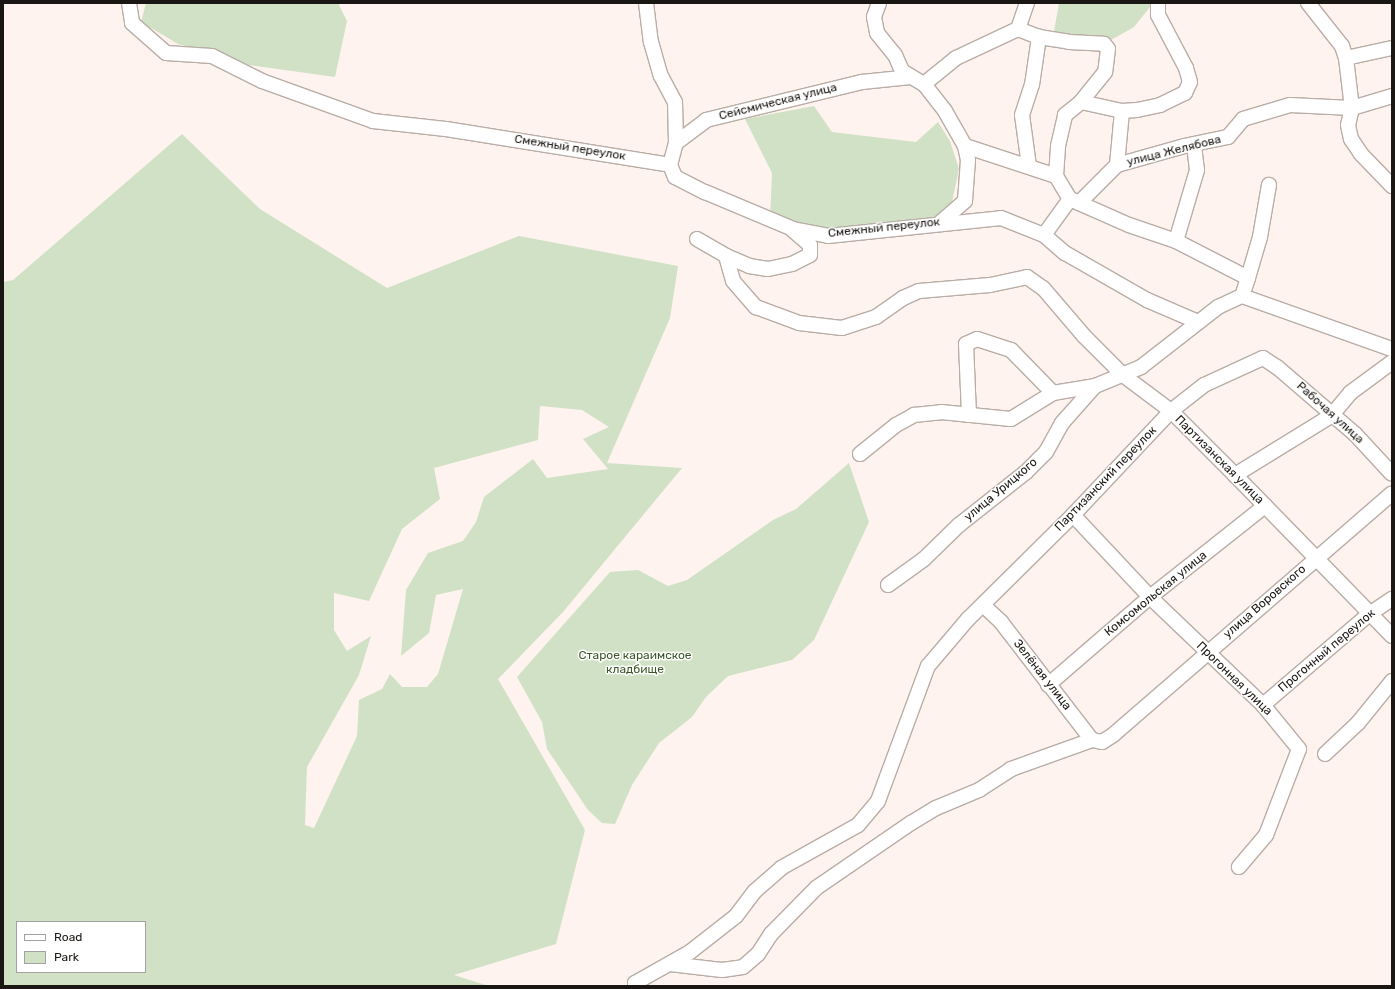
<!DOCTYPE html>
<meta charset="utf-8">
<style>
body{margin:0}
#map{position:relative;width:1395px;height:989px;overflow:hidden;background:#fef3ee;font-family:Rubik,sans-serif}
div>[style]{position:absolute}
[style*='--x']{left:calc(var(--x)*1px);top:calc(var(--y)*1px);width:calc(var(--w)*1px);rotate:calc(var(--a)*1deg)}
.green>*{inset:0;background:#d1e1c6}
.roads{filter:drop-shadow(1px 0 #b9ada6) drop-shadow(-1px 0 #b9ada6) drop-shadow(0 1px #b9ada6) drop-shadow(0 -1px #b9ada6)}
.minor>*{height:14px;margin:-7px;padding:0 7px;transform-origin:7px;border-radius:7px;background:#fff}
span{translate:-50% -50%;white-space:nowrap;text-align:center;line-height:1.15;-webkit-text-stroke:3px #fff;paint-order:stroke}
.street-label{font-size:12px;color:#1a1613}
.park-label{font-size:12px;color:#3e552a}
.frame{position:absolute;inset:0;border:4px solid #1a1613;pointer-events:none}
.legend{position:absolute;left:16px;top:921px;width:130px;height:52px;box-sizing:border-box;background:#fff;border:1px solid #a3a2a1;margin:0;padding:5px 7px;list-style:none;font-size:12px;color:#1a1613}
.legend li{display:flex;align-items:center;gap:8px;height:20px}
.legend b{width:20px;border:1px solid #a3a2a1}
</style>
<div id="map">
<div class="green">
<div style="clip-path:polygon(146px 3px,338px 3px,347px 21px,335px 77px,248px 65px,178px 44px,141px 22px)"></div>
<div style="clip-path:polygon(1059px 3px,1150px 3px,1150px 7px,1134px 27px,1104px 44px,1053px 37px)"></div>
<div style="clip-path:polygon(814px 106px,832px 132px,916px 142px,938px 122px,950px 141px,959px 169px,952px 202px,935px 220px,824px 233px,770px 219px,772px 173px,745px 119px)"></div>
<div style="clip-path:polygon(evenodd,182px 134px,260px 209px,387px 288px,519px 236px,678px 266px,670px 318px,607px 463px,682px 468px,563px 612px,498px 679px,585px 830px,556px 944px,454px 975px,489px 986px,3px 986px,3px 282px,13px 280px,182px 134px,540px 406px,582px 410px,609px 427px,583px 439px,608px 469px,547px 478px,533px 459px,484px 497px,476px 522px,463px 541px,428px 553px,406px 590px,401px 656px,429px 633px,436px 595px,463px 589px,438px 674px,427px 687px,402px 687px,390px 674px,382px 689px,359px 700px,357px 736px,314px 828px,305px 825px,307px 767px,359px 675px,371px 636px,347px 651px,334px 630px,334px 593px,369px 601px,402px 529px,440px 499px,434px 468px,538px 440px,540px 406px,182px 134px,17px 922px,145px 922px,145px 972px,17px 972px,17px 922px)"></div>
<div style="clip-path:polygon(849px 463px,869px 522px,814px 640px,792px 660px,728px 676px,706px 697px,692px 717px,659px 743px,632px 785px,615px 824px,602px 823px,588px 810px,547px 749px,542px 722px,517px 677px,610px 572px,638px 570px,668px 586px,687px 580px,773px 520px,796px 509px)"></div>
</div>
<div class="roads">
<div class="minor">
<div style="--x:129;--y:3;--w:20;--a:81"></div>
<div style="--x:132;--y:23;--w:45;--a:41.4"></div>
<div style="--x:166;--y:53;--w:46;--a:3.7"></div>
<div style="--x:212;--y:56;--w:56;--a:26.6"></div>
<div style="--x:262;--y:81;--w:118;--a:19.8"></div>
<div style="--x:373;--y:121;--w:73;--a:6.3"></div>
<div style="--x:446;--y:129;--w:227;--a:9.1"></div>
<div style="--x:670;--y:165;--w:13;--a:67"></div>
<div style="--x:675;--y:177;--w:34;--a:27"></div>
<div style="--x:705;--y:192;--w:95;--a:22.8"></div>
<div style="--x:793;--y:229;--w:36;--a:11"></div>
<div style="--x:828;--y:236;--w:174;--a:-5.9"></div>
<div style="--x:1001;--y:218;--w:46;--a:21.6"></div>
<div style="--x:1044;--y:235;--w:28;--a:41"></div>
<div style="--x:1065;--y:253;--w:95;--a:29.8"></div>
<div style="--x:1147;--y:300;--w:56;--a:23.3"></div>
<div style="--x:646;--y:3;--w:39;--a:83"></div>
<div style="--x:651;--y:42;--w:35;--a:74"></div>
<div style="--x:661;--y:76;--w:30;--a:62"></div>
<div style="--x:675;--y:102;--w:41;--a:88.6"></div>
<div style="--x:879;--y:3;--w:15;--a:110"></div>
<div style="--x:874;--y:17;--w:16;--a:79"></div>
<div style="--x:877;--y:33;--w:28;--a:51"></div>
<div style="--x:895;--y:55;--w:17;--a:66"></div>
<div style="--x:902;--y:71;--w:26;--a:31"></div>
<div style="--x:924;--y:84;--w:34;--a:52"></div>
<div style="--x:945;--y:111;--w:40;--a:60.3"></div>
<div style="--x:965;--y:146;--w:14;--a:78"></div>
<div style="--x:968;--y:160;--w:41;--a:94.2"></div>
<div style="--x:965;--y:201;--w:32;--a:139"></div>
<div style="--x:1308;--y:3;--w:55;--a:51.7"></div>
<div style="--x:1342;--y:46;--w:13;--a:72"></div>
<div style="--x:1346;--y:58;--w:47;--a:-12.3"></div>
<div style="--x:1018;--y:29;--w:28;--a:-71"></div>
<div style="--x:1346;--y:58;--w:50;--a:83.2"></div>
<div style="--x:1352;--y:108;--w:17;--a:103"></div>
<div style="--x:1348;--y:125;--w:14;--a:78"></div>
<div style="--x:1351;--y:139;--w:18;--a:56"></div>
<div style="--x:1361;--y:154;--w:45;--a:45.9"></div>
<div style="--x:924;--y:84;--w:41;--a:-39.1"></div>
<div style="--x:956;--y:58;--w:68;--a:-25.1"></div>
<div style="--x:1018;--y:29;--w:22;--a:21"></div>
<div style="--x:1039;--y:37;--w:30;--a:9"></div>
<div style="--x:1069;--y:42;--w:35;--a:3"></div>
<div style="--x:1104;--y:44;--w:6;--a:51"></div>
<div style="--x:1108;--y:49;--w:23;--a:97"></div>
<div style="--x:1105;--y:72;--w:38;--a:129"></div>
<div style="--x:965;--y:146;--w:96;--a:18.2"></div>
<div style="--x:1056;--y:176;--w:27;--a:59"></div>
<div style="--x:1070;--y:199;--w:64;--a:23.8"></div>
<div style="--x:1129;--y:225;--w:50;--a:18.8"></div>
<div style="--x:1176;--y:241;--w:81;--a:27.2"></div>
<div style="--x:1248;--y:278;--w:19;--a:108"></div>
<div style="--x:670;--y:165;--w:23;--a:-75"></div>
<div style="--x:676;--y:143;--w:38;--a:-37"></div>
<div style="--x:706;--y:120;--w:161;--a:-13.7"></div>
<div style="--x:862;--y:82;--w:49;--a:-5.8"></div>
<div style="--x:1117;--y:165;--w:54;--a:-84.7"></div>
<div style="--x:1029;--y:166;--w:51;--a:-97.8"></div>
<div style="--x:1022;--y:115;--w:32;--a:-72"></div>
<div style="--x:1032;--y:85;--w:49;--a:-81.7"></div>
<div style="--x:1056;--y:176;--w:30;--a:-86"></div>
<div style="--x:1058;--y:146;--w:32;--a:-77"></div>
<div style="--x:1065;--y:115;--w:21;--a:-39"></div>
<div style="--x:1081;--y:102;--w:42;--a:12.4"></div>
<div style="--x:1122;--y:111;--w:15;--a:-4"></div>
<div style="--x:1137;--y:110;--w:24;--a:-12"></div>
<div style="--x:1160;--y:105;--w:28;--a:-26"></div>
<div style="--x:1185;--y:93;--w:12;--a:-66"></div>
<div style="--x:1190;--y:82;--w:15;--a:-106"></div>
<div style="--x:1186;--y:68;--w:60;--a:-117.8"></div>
<div style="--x:1158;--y:15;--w:12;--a:-90"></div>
<div style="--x:1079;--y:203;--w:54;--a:-45"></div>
<div style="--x:1117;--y:165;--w:70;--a:-15.8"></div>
<div style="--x:1184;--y:146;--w:45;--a:-11.6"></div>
<div style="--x:1228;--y:137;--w:23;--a:-50"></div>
<div style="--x:1243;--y:119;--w:49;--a:-16.6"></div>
<div style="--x:1290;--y:105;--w:62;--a:2.8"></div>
<div style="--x:1352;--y:108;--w:42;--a:-16.7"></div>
<div style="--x:1044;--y:235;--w:44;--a:-54.2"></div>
<div style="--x:697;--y:239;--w:34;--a:30"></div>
<div style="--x:726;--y:256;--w:26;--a:74"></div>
<div style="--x:733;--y:281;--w:35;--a:49"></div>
<div style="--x:756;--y:307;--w:46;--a:20.4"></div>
<div style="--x:799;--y:323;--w:43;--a:6.6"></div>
<div style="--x:842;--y:328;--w:36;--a:-18"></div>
<div style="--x:876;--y:317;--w:33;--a:-35"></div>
<div style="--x:903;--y:298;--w:17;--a:-24"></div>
<div style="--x:919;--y:291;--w:71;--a:-4.8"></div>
<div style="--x:990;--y:285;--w:38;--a:-12"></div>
<div style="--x:1027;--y:277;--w:19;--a:35"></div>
<div style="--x:1043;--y:288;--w:63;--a:49.5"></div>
<div style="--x:1084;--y:336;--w:55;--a:45"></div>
<div style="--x:1123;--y:375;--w:60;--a:36.9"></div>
<div style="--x:1171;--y:411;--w:91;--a:45"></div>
<div style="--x:1235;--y:475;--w:225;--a:45.7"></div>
<div style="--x:1176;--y:241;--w:74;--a:-73.5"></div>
<div style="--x:1197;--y:170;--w:26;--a:-97"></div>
<div style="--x:726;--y:256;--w:25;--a:23"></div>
<div style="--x:749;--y:266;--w:19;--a:9"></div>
<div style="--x:768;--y:269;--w:25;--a:-12"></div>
<div style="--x:792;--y:264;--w:20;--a:-27"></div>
<div style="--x:810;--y:255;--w:10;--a:-90"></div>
<div style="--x:810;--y:245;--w:23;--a:-139"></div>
<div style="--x:1248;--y:278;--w:43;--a:-73.7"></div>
<div style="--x:1260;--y:237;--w:53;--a:-80.2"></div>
<div style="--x:1242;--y:296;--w:159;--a:19.5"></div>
<div style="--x:969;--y:415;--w:71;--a:-92.4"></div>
<div style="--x:966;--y:344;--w:12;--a:-24"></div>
<div style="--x:977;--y:339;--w:36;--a:18"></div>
<div style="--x:1011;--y:350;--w:60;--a:45.7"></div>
<div style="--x:860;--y:454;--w:46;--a:-38.9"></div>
<div style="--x:896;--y:425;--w:21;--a:-29"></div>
<div style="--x:914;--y:415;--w:27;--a:-6"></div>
<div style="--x:941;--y:412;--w:70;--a:5.7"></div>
<div style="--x:1011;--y:419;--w:49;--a:-31.8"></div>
<div style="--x:1053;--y:393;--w:43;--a:-9.5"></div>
<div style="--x:1235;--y:475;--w:113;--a:-31.6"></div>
<div style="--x:1331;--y:416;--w:30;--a:-50"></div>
<div style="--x:1350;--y:393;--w:52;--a:-36.4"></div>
<div style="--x:1073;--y:515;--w:112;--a:46.8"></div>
<div style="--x:1150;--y:597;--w:156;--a:43.7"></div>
<div style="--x:1263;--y:705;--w:57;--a:50.7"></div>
<div style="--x:1299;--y:749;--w:92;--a:111"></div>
<div style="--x:1266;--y:835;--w:42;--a:130.2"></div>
<div style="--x:888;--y:585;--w:44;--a:-35.8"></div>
<div style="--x:924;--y:559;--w:49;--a:-44.2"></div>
<div style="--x:959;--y:525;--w:85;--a:-38.3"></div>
<div style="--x:1026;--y:472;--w:28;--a:-45"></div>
<div style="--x:1046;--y:452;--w:33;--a:-61"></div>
<div style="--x:1062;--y:423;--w:50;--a:-48.3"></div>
<div style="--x:1095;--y:386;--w:50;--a:-22.4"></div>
<div style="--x:1141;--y:367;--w:98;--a:-37.9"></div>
<div style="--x:1218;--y:307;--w:26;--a:-25"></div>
<div style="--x:983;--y:605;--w:25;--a:43"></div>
<div style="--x:1001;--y:622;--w:149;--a:52.4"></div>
<div style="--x:1092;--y:740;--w:10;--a:11"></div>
<div style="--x:1102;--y:742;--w:13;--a:-32"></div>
<div style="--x:1113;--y:735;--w:369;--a:-40.9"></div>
<div style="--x:1048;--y:685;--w:135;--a:-40.8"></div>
<div style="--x:1150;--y:597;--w:147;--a:-38.4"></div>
<div style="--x:1263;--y:705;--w:138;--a:-40.6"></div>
<div style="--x:1368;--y:615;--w:29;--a:-34"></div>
<div style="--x:1325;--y:754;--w:45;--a:-43.2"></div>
<div style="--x:1358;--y:723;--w:54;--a:-51"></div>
<div style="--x:670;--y:964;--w:52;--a:6.6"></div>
<div style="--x:722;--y:970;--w:21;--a:-8"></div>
<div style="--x:743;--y:967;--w:20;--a:-41"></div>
<div style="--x:758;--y:954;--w:24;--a:-57"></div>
<div style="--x:771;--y:934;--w:64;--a:-45.6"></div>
<div style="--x:816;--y:888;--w:115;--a:-34.4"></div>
<div style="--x:911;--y:823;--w:29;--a:-31"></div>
<div style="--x:936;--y:808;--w:47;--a:-22.7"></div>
<div style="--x:979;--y:790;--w:38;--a:-33"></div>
<div style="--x:1011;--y:769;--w:86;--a:-19.7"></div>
<div style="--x:635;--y:986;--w:3;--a:-90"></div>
<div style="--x:635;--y:983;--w:63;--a:-29.4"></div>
<div style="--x:690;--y:952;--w:58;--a:-38"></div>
<div style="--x:736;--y:916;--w:31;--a:-53"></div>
<div style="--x:755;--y:891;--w:35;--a:-41"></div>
<div style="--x:781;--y:868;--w:88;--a:-29.2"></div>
<div style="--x:858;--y:825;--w:31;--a:-50"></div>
<div style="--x:878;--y:801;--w:144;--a:-69.7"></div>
<div style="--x:928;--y:666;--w:62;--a:-49.6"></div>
<div style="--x:968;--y:619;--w:148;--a:-44.7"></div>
<div style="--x:1073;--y:515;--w:143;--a:-46.7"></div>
<div style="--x:1171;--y:411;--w:42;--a:-38.2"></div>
<div style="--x:1204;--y:385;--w:65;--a:-24.6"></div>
<div style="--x:1263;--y:358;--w:17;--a:33"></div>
<div style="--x:1277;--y:367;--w:103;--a:40.7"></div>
<div style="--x:1355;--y:434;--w:54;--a:47.2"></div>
</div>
</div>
<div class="street-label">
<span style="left:778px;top:102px;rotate:-14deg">Сейсмическая улица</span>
<span style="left:570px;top:148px;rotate:9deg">Смежный переулок</span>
<span style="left:1174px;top:151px;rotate:-14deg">улица Желябова</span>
<span style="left:884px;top:228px;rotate:-6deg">Смежный переулок</span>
<span style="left:1330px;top:413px;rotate:42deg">Рабочая улица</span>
<span style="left:1219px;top:460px;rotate:45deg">Партизанская улица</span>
<span style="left:1106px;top:479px;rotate:-46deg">Партизанский переулок</span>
<span style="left:1001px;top:490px;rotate:-40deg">улица Урицкого</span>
<span style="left:1156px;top:594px;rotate:-39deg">Комсомольская улица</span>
<span style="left:1265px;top:602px;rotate:-41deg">улица Воровского</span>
<span style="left:1327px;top:651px;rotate:-40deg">Прогонный переулок</span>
<span style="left:1042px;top:675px;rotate:52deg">Зелёная улица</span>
<span style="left:1234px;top:679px;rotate:44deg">Прогонная улица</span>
</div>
<div class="park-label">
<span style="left:635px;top:663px">Старое караимское<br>кладбище</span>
</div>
<div class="frame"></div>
<ul class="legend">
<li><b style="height:5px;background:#fff"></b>Road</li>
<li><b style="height:11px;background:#d1e1c6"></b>Park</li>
</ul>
</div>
